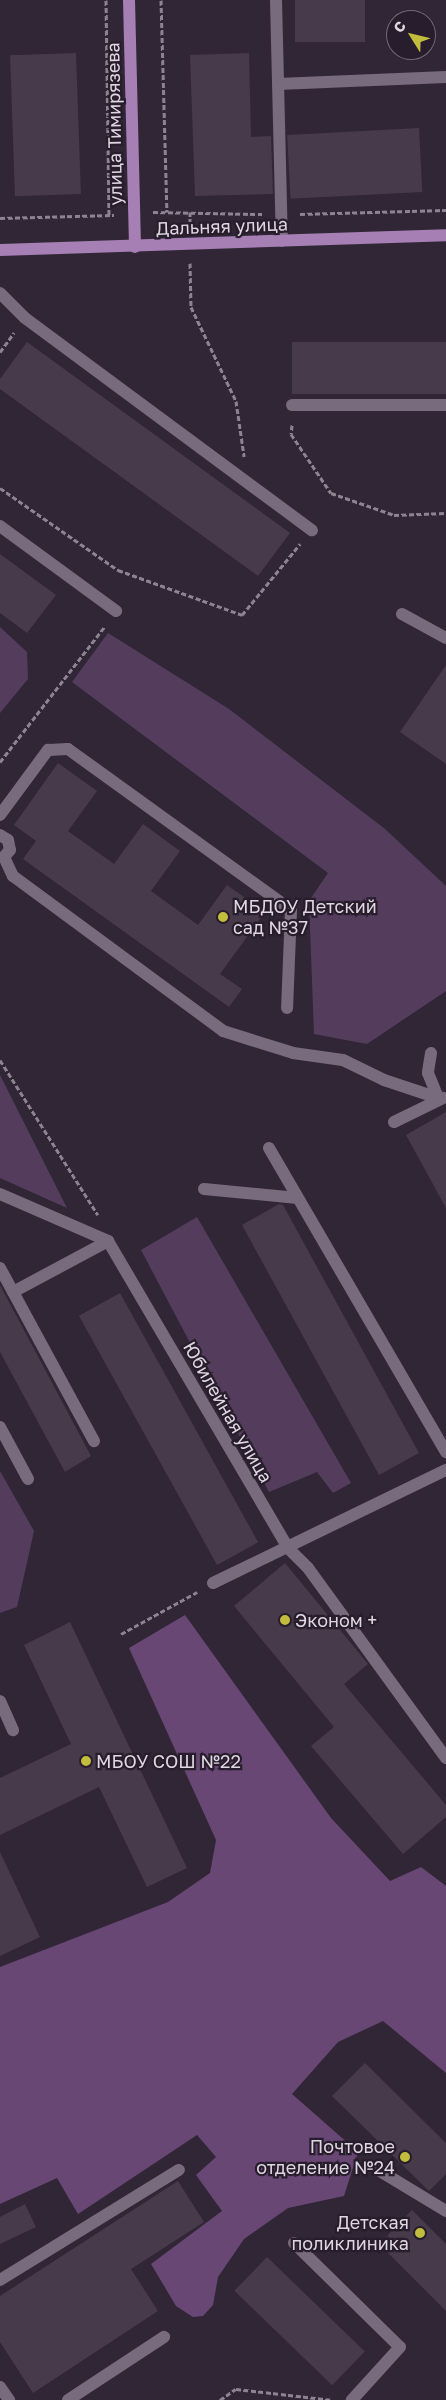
<!DOCTYPE html>
<meta charset="utf-8">
<style>
body{margin:0}
#map{position:relative;width:446px;height:2400px;overflow:hidden;background:#312636;font-family:"Golos Text",sans-serif}
div>[style]{position:absolute}
[style*='--x']{left:calc(var(--x)*1px);top:calc(var(--y)*1px);width:calc(var(--w)*1px);rotate:calc(var(--a)*1deg)}
.green>*{inset:0;background:#543c5d}
.forest>*{inset:0;background:#684774}
.building>*{inset:0;background:#463a4b;transform-origin:0 0}
.path>*{height:3px;margin-top:-1.5px;transform-origin:0;background:repeating-linear-gradient(90deg,#8d8491 0 5px,transparent 0 7.5px)}
.minor>*{height:12px;margin:-6px;padding:0 6px;transform-origin:6px;border-radius:6px;background:#786b7d}
.major>*{height:12px;margin:-6px;padding:0 6px;transform-origin:6px;border-radius:6px;background:#a67fb4}
.dots>*{width:14px;height:14px;translate:-50% -50%;box-sizing:border-box;border:2px solid #281d2c;border-radius:50%}
span{translate:-50% -50%;white-space:nowrap;text-align:center;line-height:1.15;-webkit-text-stroke:4.5px #281d2c;paint-order:stroke}
.street-label{font-size:18px;color:#ded7e1}
.poi-label{font-size:18px;color:#ded7e1}
.left{translate:0 -50%;text-align:left}
.right{translate:-100% -50%;text-align:right}
.north{position:absolute;left:386px;top:10px;width:50px;height:50px;box-sizing:border-box;background:#281d2c;border:1px solid #716774;border-radius:50%;rotate:306deg;font-size:14px;font-weight:700;line-height:20px;text-align:center;color:#ded7e1}
.north::after{content:'';display:block;margin:auto;width:18px;height:22px;background:#c3bd3e;clip-path:polygon(50% 0,100% 100%,50% 72%,0 100%)}
</style>
<div id="map">
<div class="green">
<div style="clip-path:polygon(0 627px,27px 652px,28px 679px,0 713px)"></div>
<div style="clip-path:polygon(108px 633px,229px 709px,385px 829px,446px 886px,446px 991px,367px 1044px,314px 1034px,309px 901px,328px 873px,72px 682px)"></div>
<div style="clip-path:polygon(0 1075px,67px 1208px,0 1178px)"></div>
<div style="clip-path:polygon(197px 1217px,351px 1483px,333px 1493px,317px 1472px,269px 1492px,141px 1250px)"></div>
<div style="clip-path:polygon(0 1471px,34px 1531px,17px 1607px,0 1613px)"></div>
</div>
<div class="forest">
<div style="clip-path:polygon(185px 1615px,331px 1818px,390px 1881px,421px 1867px,446px 1886px,446px 2073px,383px 2021px,338px 2042px,292px 2094px,358px 2152px,344px 2196px,288px 2208px,244px 2239px,218px 2277px,213px 2305px,203px 2316px,193px 2317px,176px 2306px,151px 2264px,222px 2211px,196px 2175px,216px 2157px,197px 2135px,78px 2214px,57px 2178px,0 2204px,0 1967px,168px 1902px,210px 1873px,216px 1840px,129px 1648px)"></div>
</div>
<div class="building">
<div style="left:295px;top:0;width:70px;height:42px"></div>
<div style="left:76px;top:53px;width:141px;height:66px;rotate:88deg"></div>
<div style="clip-path:polygon(249px 53px,251px 137px,271px 136px,273px 194px,195px 196px,190px 55px)"></div>
<div style="left:419px;top:128px;width:64px;height:132px;rotate:87deg"></div>
<div style="clip-path:polygon(27px 342px,290px 533px,258px 576px,0 389px,0 379px)"></div>
<div style="left:446px;top:342px;width:52px;height:154px;rotate:90deg"></div>
<div style="clip-path:polygon(0 554px,56px 595px,27px 633px,0 613px)"></div>
<div style="clip-path:polygon(446px 665px,446px 764px,400px 732px)"></div>
<div style="clip-path:polygon(58px 763px,97px 791px,68px 831px,114px 864px,143px 824px,180px 851px,151px 891px,198px 925px,227px 885px,265px 912px,220px 974px,242px 989px,229px 1007px,23px 859px,36px 841px,14px 825px)"></div>
<div style="clip-path:polygon(446px 1112px,446px 1208px,406px 1135px)"></div>
<div style="clip-path:polygon(279px 1204px,283px 1205px,419px 1453px,379px 1475px,242px 1225px)"></div>
<div style="clip-path:polygon(0 1285px,91px 1456px,65px 1472px,0 1352px)"></div>
<div style="left:120px;top:1293px;width:285px;height:47px;rotate:61deg"></div>
<div style="clip-path:polygon(285px 1563px,368px 1664px,344px 1684px,446px 1805px,446px 1817px,403px 1854px,311px 1746px,334px 1727px,234px 1606px)"></div>
<div style="clip-path:polygon(70px 1622px,187px 1868px,147px 1887px,99px 1787px,0 1835px,0 1778px,71px 1744px,24px 1645px)"></div>
<div style="clip-path:polygon(0 1852px,40px 1937px,0 1956px)"></div>
<div style="clip-path:polygon(365px 2063px,446px 2143px,446px 2174px,429px 2191px,332px 2096px)"></div>
<div style="clip-path:polygon(178px 2181px,204px 2222px,131px 2269px,158px 2311px,33px 2393px,0 2342px,0 2296px)"></div>
<div style="clip-path:polygon(25px 2204px,36px 2227px,0 2244px,0 2217px)"></div>
<div style="clip-path:polygon(412px 2210px,446px 2244px,446px 2311px,379px 2244px)"></div>
<div style="left:267px;top:2257px;width:136px;height:47px;rotate:44deg"></div>
</div>
<div class="path">
<div style="--x:106;--y:0;--w:215;--a:89.2"></div>
<div style="--x:161;--y:0;--w:212;--a:88.4"></div>
<div style="--x:153;--y:212;--w:109;--a:1.1"></div>
<div style="--x:300;--y:214;--w:146;--a:-1.6"></div>
<div style="--x:0;--y:218;--w:114;--a:-1.5"></div>
<div style="--x:190;--y:224;--w:12;--a:-90"></div>
<div style="--x:190;--y:263;--w:44;--a:88.7"></div>
<div style="--x:191;--y:307;--w:104;--a:64.4"></div>
<div style="--x:236;--y:401;--w:56;--a:81.7"></div>
<div style="--x:0;--y:352;--w:24;--a:-54"></div>
<div style="--x:292;--y:425;--w:9;--a:96"></div>
<div style="--x:291;--y:434;--w:71;--a:55.9"></div>
<div style="--x:331;--y:493;--w:67;--a:19.2"></div>
<div style="--x:394;--y:515;--w:52;--a:-2.2"></div>
<div style="--x:0;--y:488;--w:144;--a:34.8"></div>
<div style="--x:118;--y:570;--w:132;--a:19.9"></div>
<div style="--x:242;--y:615;--w:92;--a:-50.8"></div>
<div style="--x:0;--y:762;--w:172;--a:-52.3"></div>
<div style="--x:0;--y:1060;--w:183;--a:57.7"></div>
<div style="--x:121;--y:1634;--w:87;--a:-28.9"></div>
<div style="--x:220;--y:2400;--w:19;--a:-35"></div>
<div style="--x:236;--y:2389;--w:97;--a:6.5"></div>
</div>
<div class="minor">
<div style="--x:276;--y:0;--w:241;--a:88.6"></div>
<div style="--x:278;--y:84;--w:168;--a:-2.4"></div>
<div style="--x:0;--y:293;--w:35;--a:45"></div>
<div style="--x:25;--y:318;--w:357;--a:36.5"></div>
<div style="--x:292;--y:405;--w:154;--a:0"></div>
<div style="--x:0;--y:526;--w:144;--a:36.2"></div>
<div style="--x:402;--y:614;--w:50;--a:28.6"></div>
<div style="--x:0;--y:815;--w:81;--a:-53.6"></div>
<div style="--x:48;--y:750;--w:20;--a:-3"></div>
<div style="--x:68;--y:749;--w:275;--a:35.8"></div>
<div style="--x:291;--y:910;--w:98;--a:92.3"></div>
<div style="--x:0;--y:835;--w:9;--a:32"></div>
<div style="--x:8;--y:840;--w:10;--a:79"></div>
<div style="--x:10;--y:850;--w:9;--a:131"></div>
<div style="--x:4;--y:857;--w:21;--a:65"></div>
<div style="--x:13;--y:876;--w:261;--a:36.4"></div>
<div style="--x:223;--y:1031;--w:73;--a:17.4"></div>
<div style="--x:293;--y:1053;--w:50;--a:8"></div>
<div style="--x:343;--y:1060;--w:46;--a:26"></div>
<div style="--x:384;--y:1080;--w:57;--a:18.4"></div>
<div style="--x:431;--y:1053;--w:20;--a:99"></div>
<div style="--x:428;--y:1073;--w:27;--a:68"></div>
<div style="--x:394;--y:1122;--w:55;--a:-26.1"></div>
<div style="--x:269;--y:1148;--w:352;--a:59.8"></div>
<div style="--x:204;--y:1189;--w:94;--a:5.5"></div>
<div style="--x:0;--y:1194;--w:118;--a:23.5"></div>
<div style="--x:108;--y:1241;--w:357;--a:59.6"></div>
<div style="--x:289;--y:1549;--w:27;--a:45"></div>
<div style="--x:308;--y:1568;--w:235;--a:54"></div>
<div style="--x:0;--y:1268;--w:197;--a:61.5"></div>
<div style="--x:13;--y:1292;--w:108;--a:-28.2"></div>
<div style="--x:0;--y:1427;--w:59;--a:61.7"></div>
<div style="--x:213;--y:1583;--w:259;--a:-25.9"></div>
<div style="--x:0;--y:1701;--w:32;--a:66"></div>
<div style="--x:380;--y:2171;--w:77;--a:31.2"></div>
<div style="--x:294;--y:2243;--w:148;--a:44.5"></div>
<div style="--x:400;--y:2347;--w:72;--a:132.2"></div>
<div style="--x:0;--y:2280;--w:210;--a:-31.6"></div>
<div style="--x:0;--y:2387;--w:16;--a:55"></div>
<div style="--x:68;--y:2400;--w:115;--a:-33.3"></div>
</div>
<div class="major">
<div style="--x:129;--y:0;--w:247;--a:88.6"></div>
<div style="--x:0;--y:250;--w:446;--a:-1.9"></div>
</div>
<div class="dots">
<div style="left:223px;top:917px;background:#c3bd3e"></div>
<div style="left:285px;top:1620px;background:#c3bd3e"></div>
<div style="left:86px;top:1761px;background:#c3bd3e"></div>
<div style="left:405px;top:2157px;background:#c3bd3e"></div>
<div style="left:420px;top:2233px;background:#c3bd3e"></div>
</div>
<div class="street-label">
<span style="left:114px;top:124px;rotate:-91deg">улица Тимирязева</span>
<span style="left:222px;top:226px;rotate:-2deg">Дальняя улица</span>
<span style="left:228px;top:1412px;rotate:60deg">Юбилейная улица</span>
</div>
<div class="poi-label">
<span class="left" style="left:233px;top:917px">МБДОУ Детский<br>сад №37</span>
<span class="left" style="left:295px;top:1620px">Эконом +</span>
<span class="left" style="left:96px;top:1761px">МБОУ СОШ №22</span>
<span class="right" style="left:395px;top:2157px">Почтовое<br>отделение №24</span>
<span class="right" style="left:409px;top:2233px">Детская<br>поликлиника</span>
</div>
<div class="north">С</div>
</div>
